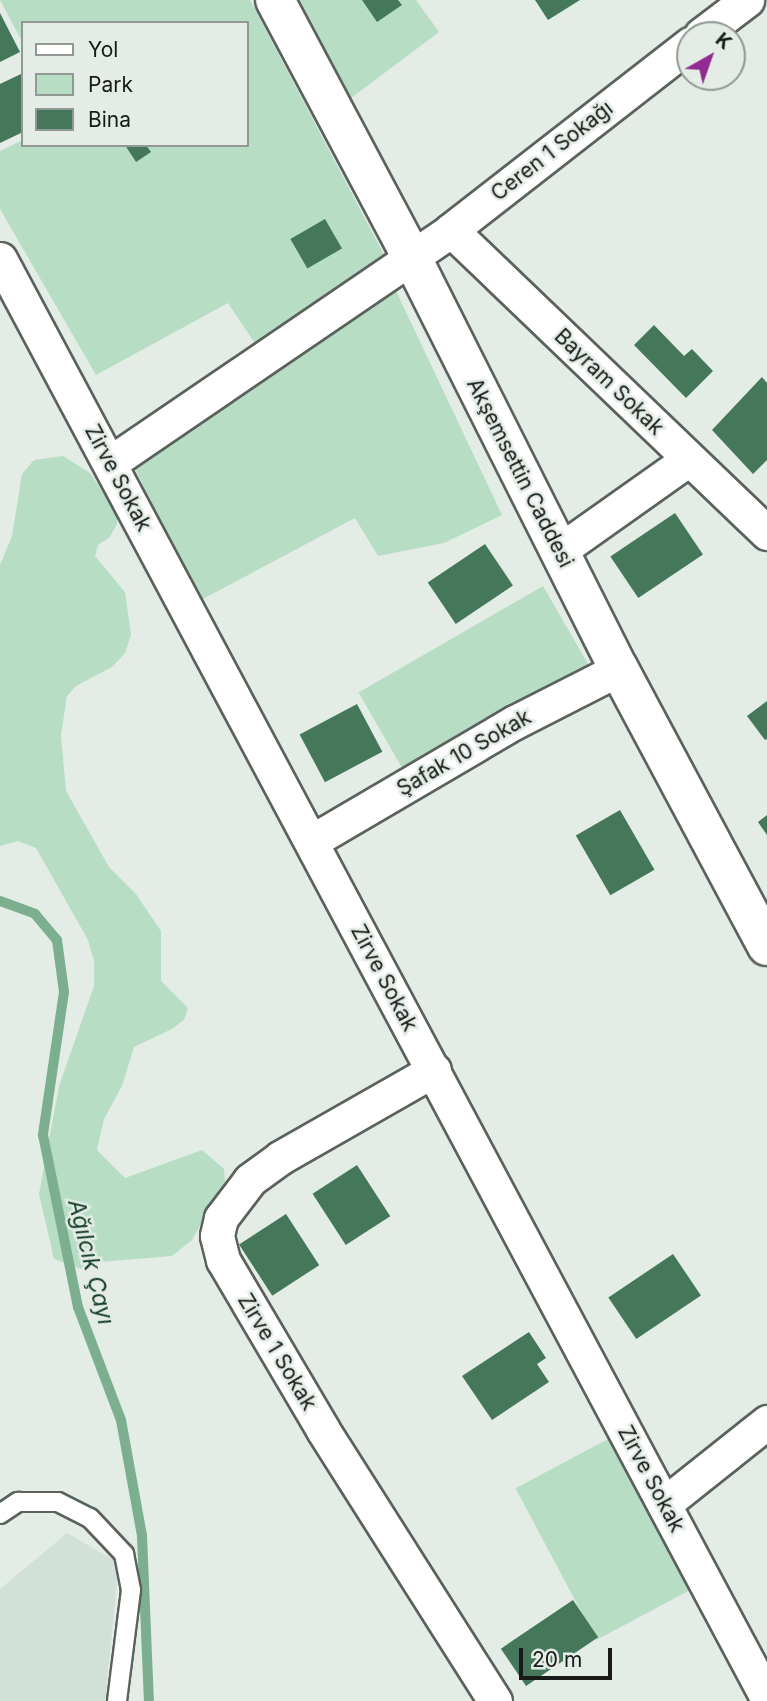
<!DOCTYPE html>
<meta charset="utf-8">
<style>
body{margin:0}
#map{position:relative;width:767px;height:1701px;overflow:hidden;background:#e4ece6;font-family:Inter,sans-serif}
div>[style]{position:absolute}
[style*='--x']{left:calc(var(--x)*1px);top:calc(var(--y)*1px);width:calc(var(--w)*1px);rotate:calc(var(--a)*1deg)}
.built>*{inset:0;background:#d2e1d7}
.green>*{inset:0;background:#b8ddc5;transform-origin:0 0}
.stream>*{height:10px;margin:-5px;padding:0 5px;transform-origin:5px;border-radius:5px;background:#7baf8f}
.building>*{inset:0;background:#45785a;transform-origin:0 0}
.roads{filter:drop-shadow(2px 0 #5b625d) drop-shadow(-2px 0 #5b625d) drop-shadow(0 2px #5b625d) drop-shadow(0 -2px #5b625d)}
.lane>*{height:18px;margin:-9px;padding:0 9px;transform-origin:9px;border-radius:9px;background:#fff}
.street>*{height:33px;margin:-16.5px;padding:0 16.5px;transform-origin:16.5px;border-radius:16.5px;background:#fff}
.secondary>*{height:38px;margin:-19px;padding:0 19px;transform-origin:19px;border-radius:19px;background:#fff}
span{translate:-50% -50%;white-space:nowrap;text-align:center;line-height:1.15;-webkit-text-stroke:5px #e4ece6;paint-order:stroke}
.street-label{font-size:21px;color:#171a18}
.water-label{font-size:23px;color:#113b25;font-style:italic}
.legend{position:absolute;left:21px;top:21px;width:228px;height:126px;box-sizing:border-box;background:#e4ece6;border:2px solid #929894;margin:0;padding:9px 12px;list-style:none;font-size:21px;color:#171a18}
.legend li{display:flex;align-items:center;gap:14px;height:35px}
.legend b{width:35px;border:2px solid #929894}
.north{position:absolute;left:676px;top:21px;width:70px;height:70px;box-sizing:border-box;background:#e4ece6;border:2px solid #929894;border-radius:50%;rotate:40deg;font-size:19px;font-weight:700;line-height:28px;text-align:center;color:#171a18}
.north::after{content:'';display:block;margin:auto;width:24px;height:32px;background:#912b90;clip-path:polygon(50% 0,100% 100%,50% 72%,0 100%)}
.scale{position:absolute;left:519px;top:1648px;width:93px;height:32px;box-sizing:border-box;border:4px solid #171a18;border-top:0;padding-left:9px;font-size:21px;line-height:24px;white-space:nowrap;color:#171a18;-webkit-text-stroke:5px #e4ece6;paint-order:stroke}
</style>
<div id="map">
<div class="built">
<div style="clip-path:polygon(67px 1533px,119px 1563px,105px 1701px,0 1701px,0 1589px)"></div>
</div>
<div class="green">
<div style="clip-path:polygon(0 0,250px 0,389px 264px,260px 351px,228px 303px,96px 375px,0 209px,0 151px,23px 140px,23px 145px,247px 145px,247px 23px,23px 23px,23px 43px)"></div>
<div style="clip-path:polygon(300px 0,416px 0,439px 32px,351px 98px)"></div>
<div style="clip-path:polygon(389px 276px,502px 515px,444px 543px,378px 556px,355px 518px,199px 601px,129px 456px)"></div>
<div style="clip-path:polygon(63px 456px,90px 473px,117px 513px,117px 524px,110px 537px,98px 545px,95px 556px,125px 592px,131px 635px,125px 653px,112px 667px,76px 686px,67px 696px,61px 735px,66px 791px,109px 867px,136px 894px,161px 931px,161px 981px,188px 1008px,184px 1020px,172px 1029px,134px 1047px,122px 1086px,104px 1119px,97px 1150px,125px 1178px,202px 1150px,224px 1169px,225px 1181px,192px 1240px,172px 1256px,99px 1262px,81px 1269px,54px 1259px,39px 1194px,59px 1086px,94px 986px,94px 961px,88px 940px,36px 848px,18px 841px,0 846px,0 565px,12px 536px,22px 474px,34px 460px)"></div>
<div style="left:543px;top:586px;width:93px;height:213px;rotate:60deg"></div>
<div style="left:610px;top:1438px;width:172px;height:107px;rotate:62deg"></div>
</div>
<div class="stream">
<div style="--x:0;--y:901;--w:37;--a:20"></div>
<div style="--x:35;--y:914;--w:34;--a:50"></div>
<div style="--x:57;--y:940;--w:52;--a:82.3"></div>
<div style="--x:64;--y:992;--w:145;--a:98.4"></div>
<div style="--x:43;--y:1135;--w:176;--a:78.5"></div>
<div style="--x:78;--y:1307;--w:121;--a:69.2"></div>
<div style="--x:121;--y:1420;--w:118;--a:79.7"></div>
<div style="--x:142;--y:1536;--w:165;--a:87.6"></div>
</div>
<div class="building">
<div style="clip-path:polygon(362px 0,398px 0,402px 5px,377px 22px)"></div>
<div style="clip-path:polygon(535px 0,580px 0,548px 20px)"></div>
<div style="clip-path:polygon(0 13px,20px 52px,0 62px)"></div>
<div style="clip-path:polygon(23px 73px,23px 132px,0 143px,0 84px)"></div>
<div style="clip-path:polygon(125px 145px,146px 145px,151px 152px,136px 162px)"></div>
<div style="left:325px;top:219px;width:34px;height:40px;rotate:60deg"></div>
<div style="clip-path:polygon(654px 325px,684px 356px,692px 349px,713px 371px,686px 398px,634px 345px)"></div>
<div style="clip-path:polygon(762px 377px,767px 383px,767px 460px,753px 474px,712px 430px)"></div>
<div style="left:675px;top:513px;width:50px;height:78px;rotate:56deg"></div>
<div style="left:485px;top:544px;width:50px;height:69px;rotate:56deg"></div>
<div style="clip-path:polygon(767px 701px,767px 739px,765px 740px,747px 716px)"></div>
<div style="left:357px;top:704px;width:54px;height:65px;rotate:62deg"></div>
<div style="left:620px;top:810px;width:69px;height:51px;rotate:60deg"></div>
<div style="clip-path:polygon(767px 815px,767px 835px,758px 822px)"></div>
<div style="left:357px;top:1165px;width:61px;height:53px;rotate:57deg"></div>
<div style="left:286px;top:1214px;width:61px;height:56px;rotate:57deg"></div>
<div style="left:673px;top:1254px;width:50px;height:78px;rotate:56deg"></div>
<div style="clip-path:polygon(529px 1332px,546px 1358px,537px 1364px,549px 1382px,492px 1420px,462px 1376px)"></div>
<div style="left:573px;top:1600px;width:45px;height:87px;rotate:56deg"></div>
</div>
<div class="roads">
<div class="lane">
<div style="--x:0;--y:1514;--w:22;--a:-34"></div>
<div style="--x:18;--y:1502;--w:40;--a:0"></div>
<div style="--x:58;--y:1502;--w:36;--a:27"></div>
<div style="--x:90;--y:1518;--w:50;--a:46.6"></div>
<div style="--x:124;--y:1554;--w:37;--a:79"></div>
<div style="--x:131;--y:1590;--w:112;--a:97.2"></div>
</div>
<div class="street">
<div style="--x:701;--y:35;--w:58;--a:-37.3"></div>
<div style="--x:451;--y:230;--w:438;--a:43.8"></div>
<div style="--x:0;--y:259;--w:1631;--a:61.94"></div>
<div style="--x:110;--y:463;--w:413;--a:-34.3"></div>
<div style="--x:451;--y:230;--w:303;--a:-37.9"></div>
<div style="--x:559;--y:551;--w:159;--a:-35.3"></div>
<div style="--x:312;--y:841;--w:235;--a:-30.4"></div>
<div style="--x:515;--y:722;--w:117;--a:-27"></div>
<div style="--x:434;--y:1070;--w:177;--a:150.3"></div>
<div style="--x:280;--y:1158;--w:37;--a:144"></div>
<div style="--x:250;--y:1180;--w:48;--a:127.3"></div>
<div style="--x:221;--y:1218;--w:18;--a:103"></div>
<div style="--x:217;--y:1236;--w:25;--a:76"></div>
<div style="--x:223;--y:1260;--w:197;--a:59.5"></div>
<div style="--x:323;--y:1430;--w:321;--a:57.6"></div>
<div style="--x:664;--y:1504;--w:132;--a:-38.5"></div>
</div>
<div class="secondary">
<div style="--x:275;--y:0;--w:290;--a:62"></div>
<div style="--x:411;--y:256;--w:462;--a:63.3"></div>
<div style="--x:619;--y:669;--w:314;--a:61.9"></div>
</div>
</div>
<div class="street-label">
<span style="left:552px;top:151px;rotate:-38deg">Ceren 1 Sokağı</span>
<span style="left:609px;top:382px;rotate:44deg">Bayram Sokak</span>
<span style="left:520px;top:473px;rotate:63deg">Akşemsettin Caddesi</span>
<span style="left:118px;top:478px;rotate:62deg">Zirve Sokak</span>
<span style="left:464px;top:753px;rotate:-30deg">Şafak 10 Sokak</span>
<span style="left:384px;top:978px;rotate:62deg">Zirve Sokak</span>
<span style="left:277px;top:1352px;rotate:59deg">Zirve 1 Sokak</span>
<span style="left:651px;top:1479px;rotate:62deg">Zirve Sokak</span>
</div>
<div class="water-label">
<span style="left:91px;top:1262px;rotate:76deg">Ağılcık Çayı</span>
</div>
<ul class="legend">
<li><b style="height:9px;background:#fff"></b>Yol</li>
<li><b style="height:19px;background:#b8ddc5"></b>Park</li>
<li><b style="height:19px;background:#45785a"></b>Bina</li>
</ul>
<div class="north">K</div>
<div class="scale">20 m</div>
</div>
